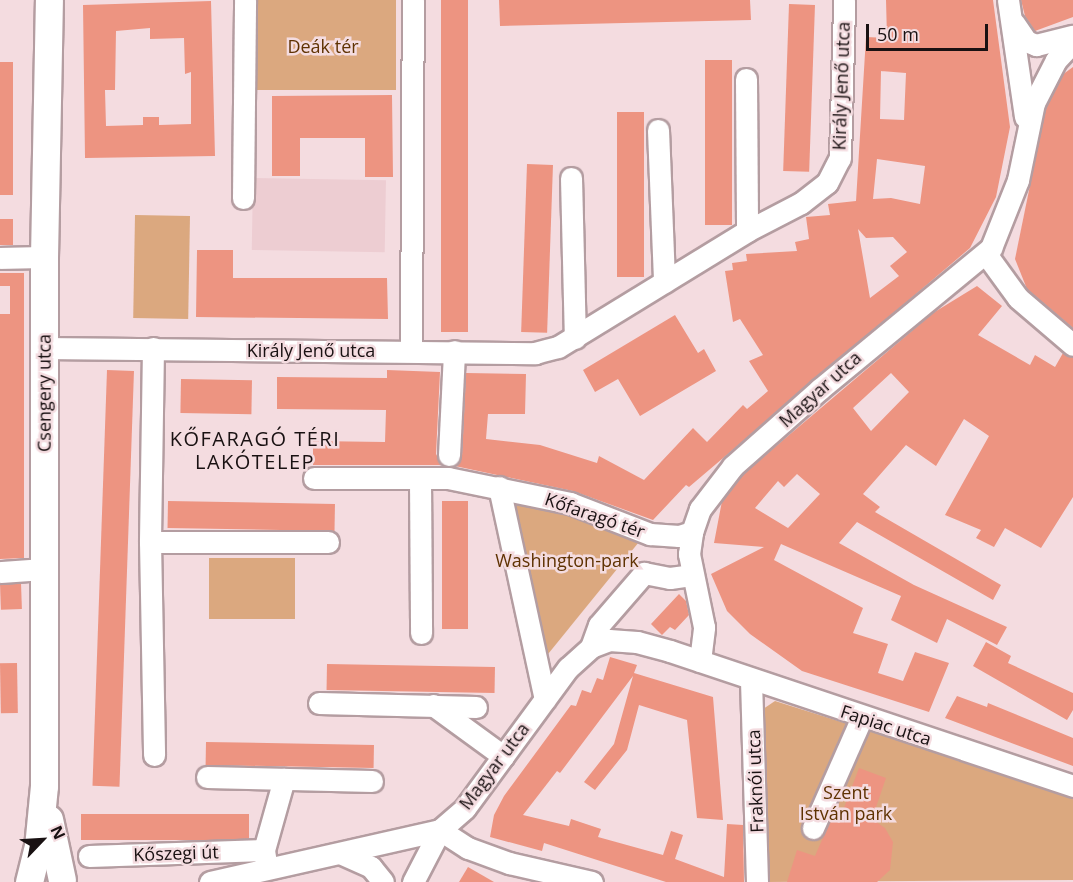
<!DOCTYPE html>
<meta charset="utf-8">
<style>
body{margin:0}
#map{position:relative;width:1073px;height:882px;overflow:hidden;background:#f4dce0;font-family:"Open Sans",sans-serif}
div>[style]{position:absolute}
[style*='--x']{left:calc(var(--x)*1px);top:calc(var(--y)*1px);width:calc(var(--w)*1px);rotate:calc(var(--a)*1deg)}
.built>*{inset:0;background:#edcdd2;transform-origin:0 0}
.green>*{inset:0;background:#dba87f;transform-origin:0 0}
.building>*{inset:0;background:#ed9481;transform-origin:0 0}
.roads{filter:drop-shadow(2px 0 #b49da1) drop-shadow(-2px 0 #b49da1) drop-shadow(0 2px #b49da1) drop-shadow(0 -2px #b49da1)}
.minor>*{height:21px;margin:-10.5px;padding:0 10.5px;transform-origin:10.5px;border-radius:10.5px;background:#fff}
.major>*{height:27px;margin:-13.5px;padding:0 13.5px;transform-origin:13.5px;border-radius:13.5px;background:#fff}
span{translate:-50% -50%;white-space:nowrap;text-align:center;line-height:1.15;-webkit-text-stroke:5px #f4dce0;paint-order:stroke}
.park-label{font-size:18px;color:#5f3202}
.street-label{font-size:18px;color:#191112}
.neighbourhood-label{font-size:20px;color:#191112;letter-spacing:1.5px}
.north{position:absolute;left:12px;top:810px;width:60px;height:60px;-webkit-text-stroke:4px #f4dce0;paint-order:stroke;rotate:65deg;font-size:16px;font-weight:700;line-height:24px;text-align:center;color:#191112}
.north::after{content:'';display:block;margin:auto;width:21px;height:27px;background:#191112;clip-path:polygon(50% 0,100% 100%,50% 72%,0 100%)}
.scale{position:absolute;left:866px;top:24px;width:122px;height:27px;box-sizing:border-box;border:3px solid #191112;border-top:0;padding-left:8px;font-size:18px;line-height:21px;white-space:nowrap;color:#191112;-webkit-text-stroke:4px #f4dce0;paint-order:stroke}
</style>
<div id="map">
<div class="built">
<div style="left:253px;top:178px;width:133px;height:72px;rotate:1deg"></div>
</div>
<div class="green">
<div style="left:251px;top:0;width:145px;height:90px"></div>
<div style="left:135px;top:215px;width:55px;height:103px;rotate:1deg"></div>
<div style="clip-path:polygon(509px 503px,569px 514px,643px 537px,544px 659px)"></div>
<div style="left:209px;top:558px;width:86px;height:61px"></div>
<div style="clip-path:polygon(775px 701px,1073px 795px,1073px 880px,766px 882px,760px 711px)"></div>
</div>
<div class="building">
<div style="left:441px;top:0;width:27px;height:332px"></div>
<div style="clip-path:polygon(499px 0,750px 0,751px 20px,500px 26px)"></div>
<div style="clip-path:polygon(evenodd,886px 0,993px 0,1010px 127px,996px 197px,970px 248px,689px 487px,686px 485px,653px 520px,573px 491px,455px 466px,462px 456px,466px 373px,526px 374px,525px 414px,488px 414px,486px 439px,540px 445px,597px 463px,599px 456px,644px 480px,693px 428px,707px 442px,743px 405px,747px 409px,768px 391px,749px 361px,763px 355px,740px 319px,733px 322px,725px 271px,733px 270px,732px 263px,747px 261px,746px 254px,797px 251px,795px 242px,809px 239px,806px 217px,830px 215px,828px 204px,856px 201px,866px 37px,887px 38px,886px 0,881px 71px,906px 73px,904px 120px,880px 119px,881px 71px,886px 0,877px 159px,925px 166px,920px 204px,891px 198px,873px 199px,877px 159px,886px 0,858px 229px,866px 238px,893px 237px,907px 252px,890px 266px,899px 276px,870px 298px,858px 229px)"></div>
<div style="clip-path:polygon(1021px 0,1073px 0,1073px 17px,1035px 31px,1025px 16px)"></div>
<div style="clip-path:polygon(evenodd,211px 1px,215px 156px,85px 158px,83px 5px,211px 1px,150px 28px,150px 39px,184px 38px,185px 74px,191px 72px,191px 124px,159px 125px,159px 117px,143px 117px,143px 125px,106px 126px,105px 90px,115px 90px,116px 31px,150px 28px)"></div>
<div style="left:789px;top:4px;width:26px;height:167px;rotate:2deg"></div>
<div style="left:705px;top:60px;width:27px;height:165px"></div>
<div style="left:13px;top:62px;width:133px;height:13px;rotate:90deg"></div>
<div style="clip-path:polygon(1073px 67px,1073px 328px,1027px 289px,1015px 259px,1046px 107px,1062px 75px)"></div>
<div style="clip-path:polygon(392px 95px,393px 177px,365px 177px,365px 138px,300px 138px,300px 176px,272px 176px,272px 96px)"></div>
<div style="left:617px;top:112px;width:27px;height:165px"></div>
<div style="left:527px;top:164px;width:26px;height:168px;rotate:2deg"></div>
<div style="left:0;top:219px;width:13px;height:26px"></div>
<div style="clip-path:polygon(197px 250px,233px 250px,233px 278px,387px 278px,388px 319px,196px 317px)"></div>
<div style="clip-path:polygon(0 273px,24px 273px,24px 558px,0 559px,0 314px,10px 314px,10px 286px,0 286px)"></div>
<div style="clip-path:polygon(evenodd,977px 286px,1002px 306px,978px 335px,1030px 365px,1035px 355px,1055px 367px,1063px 353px,1073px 357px,1073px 497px,1041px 548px,1005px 528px,994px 547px,976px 538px,981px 530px,945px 515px,989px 436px,964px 419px,936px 466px,906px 445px,863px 494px,880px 507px,875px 512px,1001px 585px,993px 600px,857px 522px,839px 543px,914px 585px,1007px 627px,997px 645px,947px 619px,937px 643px,891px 620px,901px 596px,781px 544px,774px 560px,863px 608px,853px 633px,888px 644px,878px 673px,903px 681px,915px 652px,949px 663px,929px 712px,802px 671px,750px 634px,727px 611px,711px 574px,764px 547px,714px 543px,722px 501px,742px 475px,933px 313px,977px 286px,891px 373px,909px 392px,871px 431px,853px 408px,891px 373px,977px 286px,797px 474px,820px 494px,788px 528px,755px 508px,778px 481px,784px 487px,797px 474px)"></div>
<div style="clip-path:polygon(675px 315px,698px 353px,704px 349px,716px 371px,640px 416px,618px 379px,595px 392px,583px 370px)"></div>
<div style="left:107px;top:370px;width:27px;height:416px;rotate:2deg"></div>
<div style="clip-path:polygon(387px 370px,440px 372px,436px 454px,442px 465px,313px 465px,313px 441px,385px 442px,386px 410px,277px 409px,277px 377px,387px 378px)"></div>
<div style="left:181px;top:379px;width:71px;height:34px;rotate:1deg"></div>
<div style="left:168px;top:501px;width:167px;height:27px;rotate:1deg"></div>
<div style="left:442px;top:501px;width:26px;height:128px"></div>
<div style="left:21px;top:583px;width:26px;height:21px;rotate:88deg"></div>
<div style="clip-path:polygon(679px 594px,686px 601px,689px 615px,675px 630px,670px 627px,662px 635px,651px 624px)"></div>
<div style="clip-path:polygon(986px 642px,1011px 656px,1008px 663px,1073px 693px,1073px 710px,1067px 720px,973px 666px)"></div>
<div style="clip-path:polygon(610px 657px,637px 665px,634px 673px,713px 697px,723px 820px,697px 818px,687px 720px,639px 705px,627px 750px,595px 790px,584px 782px,614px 744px,633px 676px,560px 773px,557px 771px,523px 815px,569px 826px,571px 819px,601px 829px,598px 837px,663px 855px,671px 831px,683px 835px,675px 859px,724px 877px,727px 824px,743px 825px,744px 882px,666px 882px,544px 843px,542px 851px,490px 837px,494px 815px,504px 796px,571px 705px,576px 706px,582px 690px,591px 693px,597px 678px,603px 680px)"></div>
<div style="left:17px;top:663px;width:50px;height:17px;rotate:89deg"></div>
<div style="left:327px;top:664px;width:168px;height:26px;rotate:1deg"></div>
<div style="clip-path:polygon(957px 696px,987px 707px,988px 703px,1073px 738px,1073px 766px,945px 718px)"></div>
<div style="left:206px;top:742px;width:168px;height:23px;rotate:1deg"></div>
<div style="clip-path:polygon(859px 768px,886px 778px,872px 819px,885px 828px,893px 842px,890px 870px,877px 882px,787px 882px,797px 850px,815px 856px,835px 810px,842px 813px)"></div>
<div style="left:81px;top:814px;width:168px;height:26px"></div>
<div style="clip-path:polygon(468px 867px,494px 882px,459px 882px)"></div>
</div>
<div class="roads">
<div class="minor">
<div style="--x:1008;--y:0;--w:118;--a:81.7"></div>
<div style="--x:1014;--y:23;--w:22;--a:56"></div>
<div style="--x:1026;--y:41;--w:11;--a:22"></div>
<div style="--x:1036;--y:45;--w:38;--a:-14"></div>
<div style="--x:746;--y:79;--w:152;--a:89.6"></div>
<div style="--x:658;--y:130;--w:152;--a:87.7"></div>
<div style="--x:571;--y:178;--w:160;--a:88.6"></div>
<div style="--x:243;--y:198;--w:198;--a:-89.4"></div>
<div style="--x:986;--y:254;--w:54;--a:54"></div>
<div style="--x:1018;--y:298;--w:72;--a:40.5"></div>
<div style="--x:0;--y:258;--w:44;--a:-1.3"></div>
<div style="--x:44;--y:348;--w:491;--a:0.6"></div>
<div style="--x:535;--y:353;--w:24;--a:-15"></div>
<div style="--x:558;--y:347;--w:222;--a:-31.5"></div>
<div style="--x:747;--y:231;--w:61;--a:-27.4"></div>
<div style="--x:801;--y:203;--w:33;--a:-38"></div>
<div style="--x:827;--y:183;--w:28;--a:-63"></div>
<div style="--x:840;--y:158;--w:158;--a:-88.5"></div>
<div style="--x:153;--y:348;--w:194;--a:90.9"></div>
<div style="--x:150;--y:542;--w:213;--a:88.9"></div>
<div style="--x:411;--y:350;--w:350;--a:-89.7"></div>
<div style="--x:449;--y:455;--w:104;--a:-87.2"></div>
<div style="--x:314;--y:478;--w:134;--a:0"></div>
<div style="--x:448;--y:478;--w:125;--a:11.6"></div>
<div style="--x:570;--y:503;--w:86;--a:21.2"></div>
<div style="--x:650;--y:534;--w:29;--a:4"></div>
<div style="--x:679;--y:536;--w:14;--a:-17"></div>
<div style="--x:420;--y:479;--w:154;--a:89.6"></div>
<div style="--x:499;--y:487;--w:217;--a:77.8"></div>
<div style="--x:150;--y:542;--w:178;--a:0"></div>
<div style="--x:0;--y:572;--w:44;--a:-3.9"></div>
<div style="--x:591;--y:647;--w:23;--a:-70"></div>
<div style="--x:599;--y:625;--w:69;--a:-49.1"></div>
<div style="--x:644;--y:573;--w:26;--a:11"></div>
<div style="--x:670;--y:578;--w:21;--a:-8"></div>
<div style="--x:700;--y:661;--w:34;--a:-83"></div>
<div style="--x:704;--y:627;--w:75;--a:-101.6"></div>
<div style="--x:689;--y:554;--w:22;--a:-82"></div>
<div style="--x:692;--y:532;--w:24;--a:-71"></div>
<div style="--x:700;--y:509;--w:54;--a:-52.5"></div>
<div style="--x:733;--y:466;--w:116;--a:-41.5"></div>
<div style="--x:820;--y:389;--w:222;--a:-39.5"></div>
<div style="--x:991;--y:248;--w:73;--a:-68.3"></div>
<div style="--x:1018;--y:180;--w:79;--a:-78.3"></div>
<div style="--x:1034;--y:103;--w:48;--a:-62.9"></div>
<div style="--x:1056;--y:60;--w:25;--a:-47"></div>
<div style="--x:751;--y:680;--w:202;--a:88.3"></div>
<div style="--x:319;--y:703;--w:157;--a:1.5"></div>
<div style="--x:433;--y:705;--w:87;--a:36.1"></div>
<div style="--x:207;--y:777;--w:165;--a:1.4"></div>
<div style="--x:813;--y:828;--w:121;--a:-66.2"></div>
<div style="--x:440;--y:830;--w:33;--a:33"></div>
<div style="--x:468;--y:848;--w:44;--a:20.1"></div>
<div style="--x:509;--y:863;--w:85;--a:12.9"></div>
<div style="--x:342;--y:854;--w:32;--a:24"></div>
<div style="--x:371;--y:867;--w:19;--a:51"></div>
<div style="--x:89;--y:856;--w:175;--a:-2"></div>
<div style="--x:266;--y:863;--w:13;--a:-99"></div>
<div style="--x:264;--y:850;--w:74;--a:-74.3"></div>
<div style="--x:210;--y:882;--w:236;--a:-12.7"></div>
<div style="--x:413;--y:882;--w:59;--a:-62.6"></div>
<div style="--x:440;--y:830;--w:33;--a:-41"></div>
<div style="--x:465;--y:808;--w:174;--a:-53.7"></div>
<div style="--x:568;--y:668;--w:31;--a:-42"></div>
<div style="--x:591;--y:647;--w:19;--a:-21"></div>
<div style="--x:609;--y:640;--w:28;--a:4"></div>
<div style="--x:637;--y:642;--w:34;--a:15"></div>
<div style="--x:670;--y:651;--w:425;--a:18.5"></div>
</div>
<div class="major">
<div style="--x:49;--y:819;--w:62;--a:78"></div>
<div style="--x:29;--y:882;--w:36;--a:-76"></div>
<div style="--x:38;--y:847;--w:61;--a:-84.4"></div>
<div style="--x:44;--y:786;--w:529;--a:-90"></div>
<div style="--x:44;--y:257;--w:257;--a:-88.9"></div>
</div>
</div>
<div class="park-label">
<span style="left:323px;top:46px">Deák tér</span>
<span style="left:567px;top:560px">Washington-park</span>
<span style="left:846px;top:803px">Szent<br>István park</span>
</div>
<div class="street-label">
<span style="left:841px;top:86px;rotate:-88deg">Király Jenő utca</span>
<span style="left:311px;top:350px">Király Jenő utca</span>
<span style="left:820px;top:389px;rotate:-42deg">Magyar utca</span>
<span style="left:44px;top:393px;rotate:-90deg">Csengery utca</span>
<span style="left:595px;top:515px;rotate:19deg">Kőfaragó tér</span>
<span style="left:886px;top:725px;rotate:18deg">Fapiac utca</span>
<span style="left:494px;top:766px;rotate:-53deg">Magyar utca</span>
<span style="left:755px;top:781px;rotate:-92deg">Fraknói utca</span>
<span style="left:176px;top:853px;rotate:-2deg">Kőszegi út</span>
</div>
<div class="neighbourhood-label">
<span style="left:255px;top:450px">KŐFARAGÓ TÉRI<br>LAKÓTELEP</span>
</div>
<div class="north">N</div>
<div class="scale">50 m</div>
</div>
